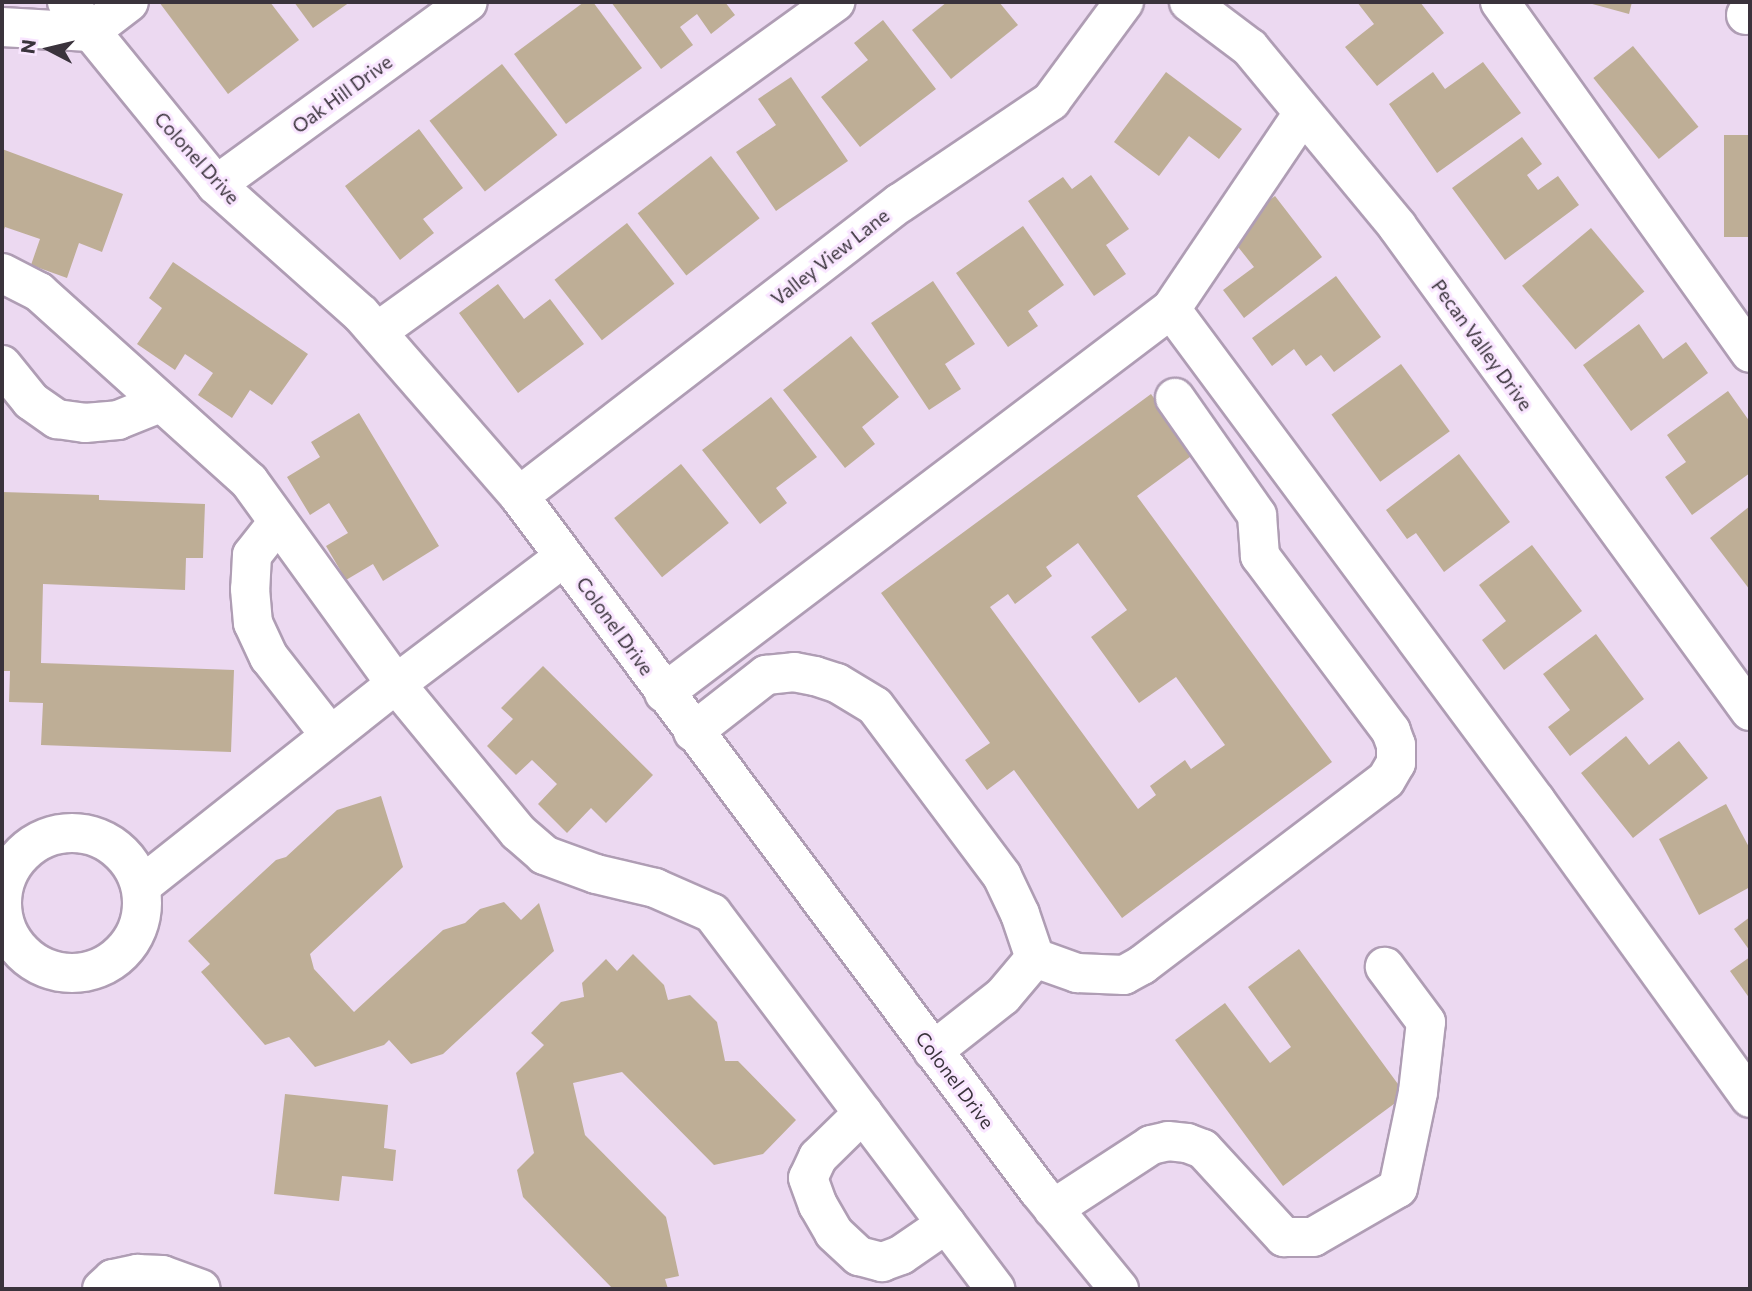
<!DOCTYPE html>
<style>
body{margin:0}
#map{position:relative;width:1752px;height:1291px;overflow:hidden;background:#ecd9f1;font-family:Commissioner,sans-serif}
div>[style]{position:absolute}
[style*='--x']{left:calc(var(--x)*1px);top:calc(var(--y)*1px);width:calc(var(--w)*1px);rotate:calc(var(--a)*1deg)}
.building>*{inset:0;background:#beae96;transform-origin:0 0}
.roads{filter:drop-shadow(2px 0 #af9db4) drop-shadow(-2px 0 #af9db4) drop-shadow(0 2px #af9db4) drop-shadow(0 -2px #af9db4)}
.minor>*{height:38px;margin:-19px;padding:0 19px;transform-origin:19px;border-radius:19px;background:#fff}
.minor>.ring{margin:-19px;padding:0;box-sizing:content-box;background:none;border:38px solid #fff;border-radius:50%}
span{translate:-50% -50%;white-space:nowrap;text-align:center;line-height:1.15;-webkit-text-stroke:6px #f9e6ff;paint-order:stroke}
.street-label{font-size:19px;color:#3a333c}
.frame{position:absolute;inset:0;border:4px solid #3a333c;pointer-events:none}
.north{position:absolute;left:14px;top:14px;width:70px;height:70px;-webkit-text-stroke:5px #f9e6ff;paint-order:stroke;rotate:277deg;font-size:19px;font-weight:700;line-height:28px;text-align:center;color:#3a333c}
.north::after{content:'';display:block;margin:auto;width:24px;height:32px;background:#3a333c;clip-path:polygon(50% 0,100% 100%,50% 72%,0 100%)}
</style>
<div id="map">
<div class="building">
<div style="clip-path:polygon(159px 2px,270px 2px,299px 40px,228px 94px)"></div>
<div style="clip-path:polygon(294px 2px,350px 2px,313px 28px)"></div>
<div style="clip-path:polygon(584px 2px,593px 2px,642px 68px,566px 124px,514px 54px)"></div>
<div style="clip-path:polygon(611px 2px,725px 2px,735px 15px,711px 34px,697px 14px,680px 27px,693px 45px,661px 69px)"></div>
<div style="clip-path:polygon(947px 2px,999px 2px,1018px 25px,951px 79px,912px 30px)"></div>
<div style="clip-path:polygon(1357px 2px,1420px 2px,1444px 33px,1377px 86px,1345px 47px,1374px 24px)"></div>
<div style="clip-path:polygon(1585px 2px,1632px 2px,1629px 14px)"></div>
<div style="clip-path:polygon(883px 20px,936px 89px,860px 147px,821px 97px,868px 60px,854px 43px)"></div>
<div style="left:1633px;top:46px;width:104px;height:51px;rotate:51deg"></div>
<div style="clip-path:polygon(1483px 62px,1521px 113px,1437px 173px,1389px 104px,1433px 72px,1445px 89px)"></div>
<div style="left:502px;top:64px;width:90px;height:92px;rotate:52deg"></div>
<div style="clip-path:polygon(1166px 72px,1242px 129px,1219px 159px,1189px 136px,1159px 176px,1114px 142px)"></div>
<div style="clip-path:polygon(791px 77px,848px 161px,776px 211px,736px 152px,776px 125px,758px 99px)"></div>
<div style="clip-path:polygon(419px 129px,463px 188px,423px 219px,434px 233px,400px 260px,345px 186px)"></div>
<div style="left:1750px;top:135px;width:102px;height:26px;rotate:90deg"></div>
<div style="clip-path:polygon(1522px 137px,1542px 164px,1527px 175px,1538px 190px,1558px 176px,1579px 205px,1505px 260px,1452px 188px)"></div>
<div style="clip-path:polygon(2px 149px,123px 194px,102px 252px,79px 243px,67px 278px,31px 265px,40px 239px,5px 227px,2px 235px)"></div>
<div style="left:711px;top:156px;width:79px;height:93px;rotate:52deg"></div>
<div style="clip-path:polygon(1091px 175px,1129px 229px,1106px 245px,1126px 274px,1094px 296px,1028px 201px,1063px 177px,1072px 189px)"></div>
<div style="clip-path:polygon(1275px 196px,1322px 257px,1244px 318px,1223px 290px,1254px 267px,1227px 233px)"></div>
<div style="left:627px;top:223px;width:77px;height:92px;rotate:52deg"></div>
<div style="clip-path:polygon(1023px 226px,1064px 285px,1028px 311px,1038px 326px,1008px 347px,956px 273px)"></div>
<div style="left:1591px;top:228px;width:83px;height:90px;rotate:50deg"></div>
<div style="clip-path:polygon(173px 262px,308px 354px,272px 405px,250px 390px,232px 418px,198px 395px,213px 373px,185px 354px,175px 370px,137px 344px,162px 308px,149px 298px)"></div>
<div style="clip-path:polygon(1336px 276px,1381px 337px,1334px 372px,1321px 355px,1306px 366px,1294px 349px,1272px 366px,1252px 338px)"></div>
<div style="clip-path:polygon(933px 281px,975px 344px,945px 364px,961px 389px,929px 410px,871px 323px)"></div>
<div style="clip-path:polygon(498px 284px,524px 319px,550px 299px,584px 344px,518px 393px,459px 313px)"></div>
<div style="clip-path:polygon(1639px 324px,1663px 359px,1686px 342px,1708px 373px,1631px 431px,1583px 365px)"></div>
<div style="clip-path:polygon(851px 336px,899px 397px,862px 427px,875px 444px,845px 468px,783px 390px)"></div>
<div style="left:1401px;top:364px;width:83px;height:86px;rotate:54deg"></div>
<div style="clip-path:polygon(1728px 391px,1750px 422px,1750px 473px,1692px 515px,1665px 477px,1686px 462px,1667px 435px)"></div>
<div style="clip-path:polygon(evenodd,1151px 394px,1194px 454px,1137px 496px,1332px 762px,1122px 918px,1014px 770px,987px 790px,965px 760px,990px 743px,881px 593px,1151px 394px,1078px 543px,1127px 610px,1091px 637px,1139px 703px,1176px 677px,1225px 745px,1191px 769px,1185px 760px,1150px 786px,1156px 795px,1138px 809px,990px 607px,1008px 594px,1015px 604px,1052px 576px,1046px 567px,1078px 543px)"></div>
<div style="clip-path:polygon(771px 397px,817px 457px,776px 488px,787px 503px,760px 524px,702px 450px)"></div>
<div style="clip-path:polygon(359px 413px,439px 546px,383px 581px,373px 564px,346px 580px,326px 546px,348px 533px,329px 503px,310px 515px,287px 477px,320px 457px,311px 442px)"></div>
<div style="clip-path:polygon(1459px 454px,1510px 522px,1444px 572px,1416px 533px,1407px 539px,1386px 510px)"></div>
<div style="left:681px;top:464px;width:76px;height:86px;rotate:51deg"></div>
<div style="clip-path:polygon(2px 492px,99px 495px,99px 500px,205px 504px,203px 558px,186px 558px,185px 590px,43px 584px,41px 663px,234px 670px,231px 752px,41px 745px,43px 703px,9px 702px,10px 671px,2px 671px)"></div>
<div style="clip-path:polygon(1750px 506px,1750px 590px,1710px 538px)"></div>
<div style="clip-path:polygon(1532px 545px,1582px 611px,1504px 670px,1482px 640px,1506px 621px,1479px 585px)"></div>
<div style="clip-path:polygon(1596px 634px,1644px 699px,1570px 756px,1548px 727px,1570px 710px,1543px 674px)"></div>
<div style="clip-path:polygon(543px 666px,653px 775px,606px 823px,591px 808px,567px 833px,538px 804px,557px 784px,532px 760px,516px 775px,487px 746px,513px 719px,501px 708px)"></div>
<div style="clip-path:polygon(1626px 736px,1649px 765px,1679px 741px,1708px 778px,1633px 838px,1581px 773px)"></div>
<div style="clip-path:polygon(381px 796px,403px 867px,310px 954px,314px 969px,354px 1012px,443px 930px,465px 923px,480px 909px,504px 902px,521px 920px,539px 903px,554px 951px,443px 1054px,411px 1064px,389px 1040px,384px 1045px,315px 1067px,289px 1037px,265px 1045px,201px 972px,210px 964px,188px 941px,276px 860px,286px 857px,337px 810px)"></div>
<div style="clip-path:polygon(1726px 804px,1750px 849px,1750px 887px,1699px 915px,1659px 839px)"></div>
<div style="clip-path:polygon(1750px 917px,1750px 951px,1734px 929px)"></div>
<div style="clip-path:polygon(1299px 949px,1406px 1095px,1283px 1186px,1175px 1040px,1225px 1003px,1270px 1063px,1291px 1047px,1248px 987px)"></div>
<div style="clip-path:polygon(633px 954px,664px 985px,668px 1000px,690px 995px,717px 1022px,725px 1061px,738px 1061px,796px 1120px,763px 1154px,714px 1165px,622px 1072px,573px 1083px,585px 1135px,666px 1217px,679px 1276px,665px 1279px,668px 1289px,613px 1289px,523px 1197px,517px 1170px,534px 1153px,516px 1073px,544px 1045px,531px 1033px,561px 1002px,584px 997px,582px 983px,606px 959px,617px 971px)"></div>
<div style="clip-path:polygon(1750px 957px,1750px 999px,1730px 971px)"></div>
<div style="clip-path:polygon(285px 1094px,388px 1105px,384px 1148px,396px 1150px,393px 1181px,342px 1176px,339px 1201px,274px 1194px)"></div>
</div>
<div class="roads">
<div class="minor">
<div style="--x:67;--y:2;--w:236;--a:50.8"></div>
<div style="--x:216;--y:185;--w:194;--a:41.7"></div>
<div style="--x:361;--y:314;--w:241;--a:49"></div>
<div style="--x:519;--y:496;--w:867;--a:53.21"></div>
<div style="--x:1038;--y:1190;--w:128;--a:50.7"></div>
<div style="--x:1189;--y:2;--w:76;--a:37"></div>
<div style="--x:1250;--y:48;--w:231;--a:50.4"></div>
<div style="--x:1397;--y:226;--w:600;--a:53.95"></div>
<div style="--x:1500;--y:2;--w:431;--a:54.5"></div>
<div style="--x:1746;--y:15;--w:8;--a:-60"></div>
<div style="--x:2;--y:27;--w:88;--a:3.3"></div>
<div style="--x:90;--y:32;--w:49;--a:-37.6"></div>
<div style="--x:216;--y:185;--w:311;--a:-36"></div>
<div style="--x:2;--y:273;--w:42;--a:27.2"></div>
<div style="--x:39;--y:292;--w:283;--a:42"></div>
<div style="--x:249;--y:481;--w:251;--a:54.1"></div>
<div style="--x:396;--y:684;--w:211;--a:-37.1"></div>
<div style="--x:1171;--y:309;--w:613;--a:53.43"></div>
<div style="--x:1536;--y:801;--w:366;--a:54.2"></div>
<div style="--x:377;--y:332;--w:565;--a:-35.77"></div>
<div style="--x:2;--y:365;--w:46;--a:51.1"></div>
<div style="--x:31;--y:401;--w:32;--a:35"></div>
<div style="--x:57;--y:419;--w:28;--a:8"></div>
<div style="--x:85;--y:423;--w:33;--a:-5"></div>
<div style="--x:118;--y:420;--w:45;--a:-22"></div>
<div style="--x:519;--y:496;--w:481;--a:-37.6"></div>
<div style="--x:900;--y:203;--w:182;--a:-34"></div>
<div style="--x:1051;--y:101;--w:123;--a:-53.6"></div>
<div style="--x:278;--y:522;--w:42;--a:128.2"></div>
<div style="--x:252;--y:555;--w:34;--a:93"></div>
<div style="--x:250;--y:589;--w:34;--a:85"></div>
<div style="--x:253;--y:623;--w:38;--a:65"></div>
<div style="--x:269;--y:657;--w:99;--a:52"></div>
<div style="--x:664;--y:693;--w:636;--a:-37.14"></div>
<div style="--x:1171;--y:309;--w:236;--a:-56"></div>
<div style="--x:693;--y:732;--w:93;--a:-38"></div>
<div style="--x:766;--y:675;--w:28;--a:-6"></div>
<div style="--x:794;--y:672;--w:21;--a:11"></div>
<div style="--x:815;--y:676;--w:23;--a:18"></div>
<div style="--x:837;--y:683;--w:44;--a:31.2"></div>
<div style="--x:875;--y:706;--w:212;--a:53.2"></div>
<div style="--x:1002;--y:876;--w:42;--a:64.7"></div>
<div style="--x:1020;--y:914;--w:46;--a:71.2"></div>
<div style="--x:1035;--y:958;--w:50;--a:130.1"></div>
<div style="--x:1003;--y:996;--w:89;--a:141.8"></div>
<div class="ring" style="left:2px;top:833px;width:102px;height:102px"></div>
<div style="--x:141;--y:886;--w:325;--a:-38.4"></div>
<div style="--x:396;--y:684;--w:192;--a:50.5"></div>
<div style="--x:518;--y:832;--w:35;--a:41"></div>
<div style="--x:544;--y:855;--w:55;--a:20.1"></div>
<div style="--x:596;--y:874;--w:61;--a:13.3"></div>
<div style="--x:655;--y:888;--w:62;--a:23.7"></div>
<div style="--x:712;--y:913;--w:471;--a:53"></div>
<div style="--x:1035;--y:958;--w:45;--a:19.7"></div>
<div style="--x:1077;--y:973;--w:47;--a:2.4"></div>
<div style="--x:1124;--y:975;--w:21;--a:-29"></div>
<div style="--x:1142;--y:965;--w:306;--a:-37.2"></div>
<div style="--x:1386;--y:780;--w:20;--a:-60"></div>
<div style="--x:1396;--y:763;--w:18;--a:-90"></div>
<div style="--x:1396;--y:745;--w:15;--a:-110"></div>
<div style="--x:1391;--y:731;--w:219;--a:-126.8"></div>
<div style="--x:1260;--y:556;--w:41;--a:-94.2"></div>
<div style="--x:1257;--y:515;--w:143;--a:-125"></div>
<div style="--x:863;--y:1113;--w:63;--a:135.6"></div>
<div style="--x:818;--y:1157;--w:23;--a:115"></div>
<div style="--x:808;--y:1178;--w:29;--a:70"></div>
<div style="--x:818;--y:1205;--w:32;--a:60"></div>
<div style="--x:834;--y:1233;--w:34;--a:43"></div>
<div style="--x:859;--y:1256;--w:24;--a:15"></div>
<div style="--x:882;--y:1262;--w:20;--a:-20"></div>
<div style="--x:901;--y:1255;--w:55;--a:-34.6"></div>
<div style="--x:1053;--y:1209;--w:117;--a:-33.1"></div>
<div style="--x:1151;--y:1145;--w:17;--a:-13"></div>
<div style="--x:1168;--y:1141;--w:19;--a:6"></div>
<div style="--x:1187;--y:1143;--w:17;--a:21"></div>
<div style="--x:1203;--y:1149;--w:120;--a:47.4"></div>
<div style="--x:1284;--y:1237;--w:29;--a:0"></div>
<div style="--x:1313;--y:1237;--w:98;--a:-30"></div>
<div style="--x:1398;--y:1188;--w:98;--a:-78.2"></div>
<div style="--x:1418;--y:1092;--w:70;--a:-83.5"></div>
<div style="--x:1426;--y:1022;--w:69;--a:-126.7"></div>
<div style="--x:102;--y:1289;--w:15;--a:-42"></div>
<div style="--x:113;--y:1279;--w:25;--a:-12"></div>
<div style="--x:137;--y:1274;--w:25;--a:2"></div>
<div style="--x:162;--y:1275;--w:41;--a:19.7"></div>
</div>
</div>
<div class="street-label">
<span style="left:342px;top:94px;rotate:-36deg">Oak Hill Drive</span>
<span style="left:197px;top:158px;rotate:48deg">Colonel Drive</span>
<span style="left:830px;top:257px;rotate:-38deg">Valley View Lane</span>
<span style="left:1482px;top:345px;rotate:54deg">Pecan Valley Drive</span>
<span style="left:615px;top:626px;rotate:54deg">Colonel Drive</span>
<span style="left:955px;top:1080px;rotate:53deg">Colonel Drive</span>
</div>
<div class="frame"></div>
<div class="north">N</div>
</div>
